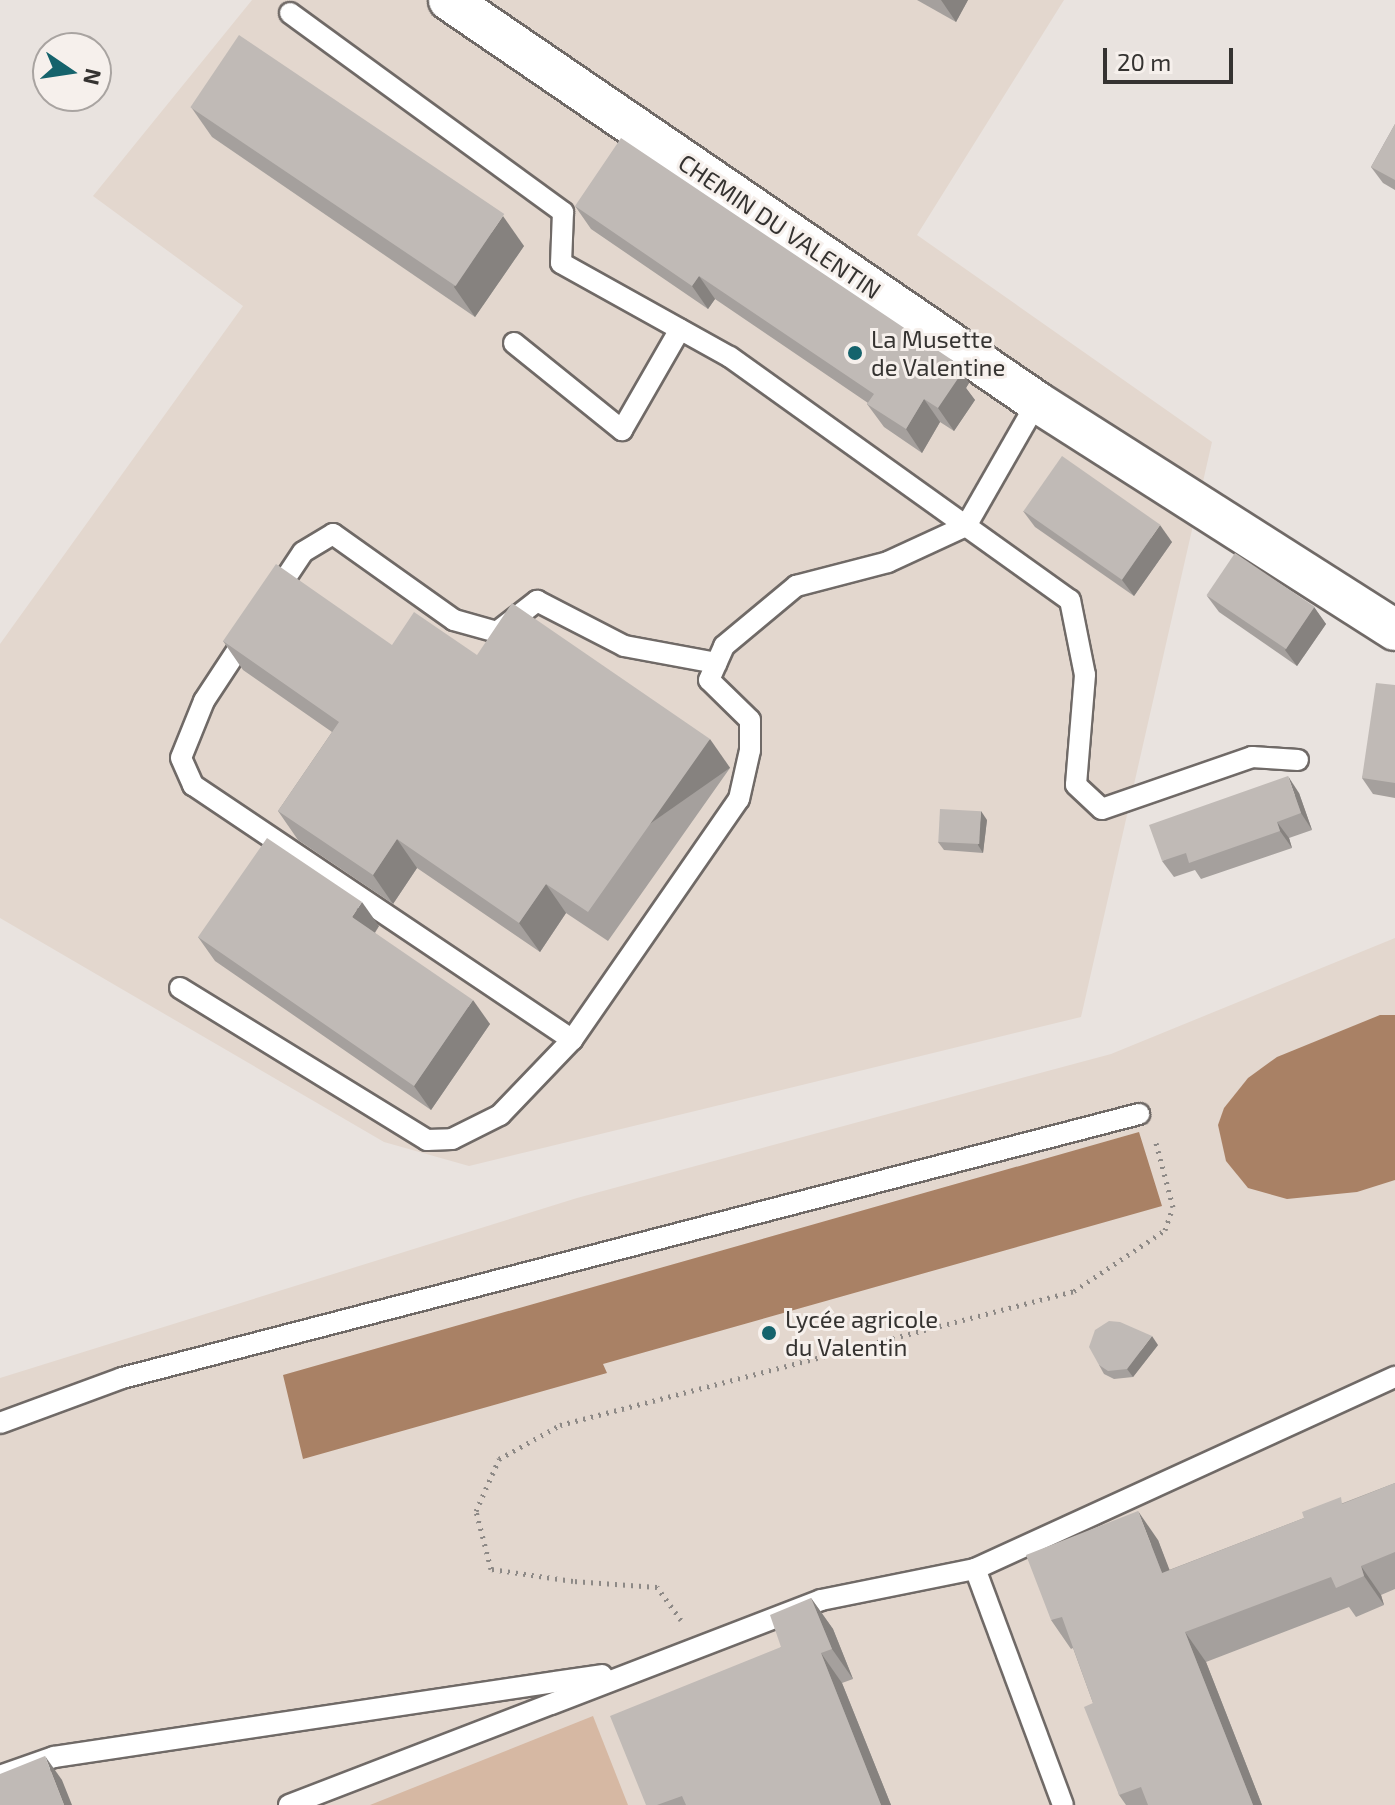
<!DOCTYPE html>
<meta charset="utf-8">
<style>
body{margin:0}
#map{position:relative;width:1395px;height:1805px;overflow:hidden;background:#e9e3df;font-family:"Exo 2",sans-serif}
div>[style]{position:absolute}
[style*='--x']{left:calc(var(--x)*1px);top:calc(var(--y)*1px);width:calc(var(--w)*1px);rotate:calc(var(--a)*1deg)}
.built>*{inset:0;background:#e3d7ce}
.green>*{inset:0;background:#d6b8a3}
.water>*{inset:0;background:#a98165}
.path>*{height:5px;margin-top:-2.5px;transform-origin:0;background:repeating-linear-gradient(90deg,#8d8986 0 2px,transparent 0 8px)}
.roads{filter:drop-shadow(2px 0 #706a67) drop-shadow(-2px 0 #706a67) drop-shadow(0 2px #706a67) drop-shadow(0 -2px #706a67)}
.lane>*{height:20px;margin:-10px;padding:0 10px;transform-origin:10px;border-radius:10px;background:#fff}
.street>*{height:40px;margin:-20px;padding:0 20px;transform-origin:20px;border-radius:20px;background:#fff}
.wall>*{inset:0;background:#a5a09d}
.shaded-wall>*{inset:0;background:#86827f;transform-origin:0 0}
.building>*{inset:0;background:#c0bab6;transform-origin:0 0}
.dots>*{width:22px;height:22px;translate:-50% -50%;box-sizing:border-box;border:4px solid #f6f0ec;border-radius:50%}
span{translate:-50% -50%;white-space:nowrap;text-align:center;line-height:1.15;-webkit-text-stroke:6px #f6f0ec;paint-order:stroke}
.street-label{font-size:24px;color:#353331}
.poi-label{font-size:24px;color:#353331}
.left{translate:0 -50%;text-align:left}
.north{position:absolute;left:32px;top:32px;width:80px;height:80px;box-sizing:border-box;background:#f6f0ec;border:2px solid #a9a4a1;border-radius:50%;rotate:103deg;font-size:22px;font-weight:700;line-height:32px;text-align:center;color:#353331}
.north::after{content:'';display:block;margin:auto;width:28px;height:36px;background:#15636c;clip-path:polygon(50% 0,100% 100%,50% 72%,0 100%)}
.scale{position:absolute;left:1103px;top:48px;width:130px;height:36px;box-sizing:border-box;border:4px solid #353331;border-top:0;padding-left:10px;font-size:24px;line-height:28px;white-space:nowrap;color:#353331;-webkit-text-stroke:6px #f6f0ec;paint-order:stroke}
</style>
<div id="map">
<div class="built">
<div style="clip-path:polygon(252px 0,1064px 0,917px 235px,1212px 442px,1081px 1017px,469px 1166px,384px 1142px,0 918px,0 644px,243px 306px,93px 196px)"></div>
<div style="clip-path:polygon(1395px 938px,1395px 1805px,0 1805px,0 1378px,577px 1198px,1111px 1054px)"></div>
</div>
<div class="green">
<div style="clip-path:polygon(593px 1716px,628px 1805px,370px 1805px)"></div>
</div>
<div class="water">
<div style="clip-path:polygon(1380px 1015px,1395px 1015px,1395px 1180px,1357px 1192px,1287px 1199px,1248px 1188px,1226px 1161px,1218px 1125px,1224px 1108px,1248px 1078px,1277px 1057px)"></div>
<div style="clip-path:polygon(1139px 1132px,1162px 1206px,603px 1364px,607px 1373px,303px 1459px,283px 1375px)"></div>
</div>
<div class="path">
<div style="--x:681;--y:1620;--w:41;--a:-126"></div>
<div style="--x:657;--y:1587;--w:84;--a:-175.9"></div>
<div style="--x:573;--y:1581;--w:83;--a:-171.7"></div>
<div style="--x:491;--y:1569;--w:60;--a:-104.5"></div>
<div style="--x:476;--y:1511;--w:57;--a:-66.1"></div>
<div style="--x:499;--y:1459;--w:70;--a:-29.1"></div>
<div style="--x:560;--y:1425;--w:531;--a:-14.61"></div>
<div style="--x:1074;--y:1291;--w:110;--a:-33.8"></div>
<div style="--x:1165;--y:1230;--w:24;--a:-71"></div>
<div style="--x:1173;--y:1207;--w:70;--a:-104.8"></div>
</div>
<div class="roads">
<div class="lane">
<div style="--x:290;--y:13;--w:338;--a:36.1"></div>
<div style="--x:563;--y:212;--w:51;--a:92.2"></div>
<div style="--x:561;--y:263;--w:193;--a:29.1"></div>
<div style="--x:730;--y:357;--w:418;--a:35.6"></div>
<div style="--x:1070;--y:600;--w:76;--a:78.7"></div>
<div style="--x:1085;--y:675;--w:110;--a:94.7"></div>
<div style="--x:1076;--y:785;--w:35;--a:43"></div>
<div style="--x:1102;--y:809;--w:159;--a:-19.1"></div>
<div style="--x:1252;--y:757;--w:46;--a:3.7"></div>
<div style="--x:514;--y:343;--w:139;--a:38.9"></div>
<div style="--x:622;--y:430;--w:116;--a:-60.1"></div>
<div style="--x:275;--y:594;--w:50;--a:-56.3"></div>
<div style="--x:303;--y:552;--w:35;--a:-31"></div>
<div style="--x:333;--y:534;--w:148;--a:35.4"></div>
<div style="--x:454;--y:620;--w:45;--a:15.6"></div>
<div style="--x:497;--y:632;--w:51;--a:-37.8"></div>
<div style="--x:537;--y:601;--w:98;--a:27.3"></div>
<div style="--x:624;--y:646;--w:94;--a:10.5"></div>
<div style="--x:248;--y:634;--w:80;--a:123.3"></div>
<div style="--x:204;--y:701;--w:61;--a:112"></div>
<div style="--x:181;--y:758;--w:30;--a:66"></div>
<div style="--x:193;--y:785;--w:457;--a:33.9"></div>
<div style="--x:180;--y:988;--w:290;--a:31.6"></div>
<div style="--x:427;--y:1140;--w:25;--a:-2"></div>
<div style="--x:452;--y:1139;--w:54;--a:-26.6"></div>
<div style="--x:500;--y:1115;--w:104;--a:-46.2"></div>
<div style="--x:572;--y:1040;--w:293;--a:-55.3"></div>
<div style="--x:739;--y:799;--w:50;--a:-77.3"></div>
<div style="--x:750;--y:750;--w:30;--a:-90"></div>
<div style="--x:750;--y:720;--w:57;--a:-135.7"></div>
<div style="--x:709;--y:680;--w:37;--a:-66"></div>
<div style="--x:724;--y:646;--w:94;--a:-39.8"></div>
<div style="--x:796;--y:586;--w:95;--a:-14.6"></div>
<div style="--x:888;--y:562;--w:86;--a:-24.8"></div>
<div style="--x:966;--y:526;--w:143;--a:-60.2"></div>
<div style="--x:0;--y:1423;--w:130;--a:-20.2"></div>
<div style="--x:122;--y:1378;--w:1051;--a:-14.55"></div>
<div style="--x:0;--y:1776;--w:57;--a:-19.4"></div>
<div style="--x:54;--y:1757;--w:554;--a:-8.51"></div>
<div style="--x:289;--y:1805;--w:570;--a:-21.07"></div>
<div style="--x:821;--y:1600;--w:157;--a:-11.4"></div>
<div style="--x:1063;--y:1805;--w:252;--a:-110.4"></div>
<div style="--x:975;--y:1569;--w:462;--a:-24.6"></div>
</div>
<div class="street">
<div style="--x:449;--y:0;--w:712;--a:34.36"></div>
<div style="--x:1037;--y:402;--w:424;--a:32.5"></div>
</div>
</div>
<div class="wall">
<div style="clip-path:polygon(917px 0,968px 0,956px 22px)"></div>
<div style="clip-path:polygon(191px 107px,524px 246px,475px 317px,212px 137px)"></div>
<div style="clip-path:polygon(1395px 124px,1395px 190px,1383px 183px,1371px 167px)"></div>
<div style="clip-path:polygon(575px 206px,952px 360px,969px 383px,966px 388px,975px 400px,954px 431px,940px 422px,922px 453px,884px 427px,867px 404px,868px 403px,715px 299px,708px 309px,591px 229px)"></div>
<div style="clip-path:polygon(1023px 511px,1172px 542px,1134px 596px,1035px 527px)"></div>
<div style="clip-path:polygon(1207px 596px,1314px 607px,1326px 624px,1297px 666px,1219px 612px)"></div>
<div style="clip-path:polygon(223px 641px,392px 645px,730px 768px,608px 941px,566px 913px,540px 952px,417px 868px,393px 904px,298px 840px,278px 811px,332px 732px,243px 670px)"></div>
<div style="clip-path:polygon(1395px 685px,1395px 798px,1373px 794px,1362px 778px)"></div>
<div style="clip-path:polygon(1299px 793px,1312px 830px,1289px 838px,1292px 848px,1201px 879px,1195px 870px,1174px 877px,1162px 861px)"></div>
<div style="clip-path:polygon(987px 820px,983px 853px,944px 850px,938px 842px)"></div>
<div style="clip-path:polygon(379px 926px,375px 933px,490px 1024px,431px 1110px,215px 961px,198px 937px)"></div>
<div style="clip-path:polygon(1158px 1345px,1133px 1377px,1114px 1379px,1104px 1374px,1099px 1365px)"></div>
<div style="clip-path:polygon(1395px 1483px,1395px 1589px,1381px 1595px,1384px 1605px,1356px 1617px,1349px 1607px,1206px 1662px,1262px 1805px,1126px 1805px,1119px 1795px,1093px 1703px,1073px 1648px,1071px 1649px,1051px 1620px,1158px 1540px,1169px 1570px)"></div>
<div style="clip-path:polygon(811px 1598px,833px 1629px,853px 1679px,842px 1683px,891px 1805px,646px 1805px,781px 1647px)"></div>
</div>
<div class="shaded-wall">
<div style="clip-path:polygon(941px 0,968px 0,956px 22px)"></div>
<div style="clip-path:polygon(503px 216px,524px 246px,475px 317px,454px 287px)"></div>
<div style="clip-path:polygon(699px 276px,715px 299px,708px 309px,692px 286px)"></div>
<div style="clip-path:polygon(952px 360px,969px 383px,966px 388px,975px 400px,954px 431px,938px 408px,947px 369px)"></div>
<div style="clip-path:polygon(924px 399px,940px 422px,922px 453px,906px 429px)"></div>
<div style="clip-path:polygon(1160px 525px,1172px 542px,1134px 596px,1122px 580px)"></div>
<div style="clip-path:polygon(1314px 607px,1326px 624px,1297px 666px,1285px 650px)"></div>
<div style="left:710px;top:739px;width:35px;height:212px;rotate:55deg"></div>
<div style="clip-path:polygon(1288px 776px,1299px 793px,1312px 830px,1301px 813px)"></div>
<div style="clip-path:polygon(981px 811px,987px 820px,983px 853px,978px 845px)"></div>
<div style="clip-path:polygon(1277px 822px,1289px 838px,1292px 848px,1280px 831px)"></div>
<div style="clip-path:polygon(397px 839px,417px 868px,393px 904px,373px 875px)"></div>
<div style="clip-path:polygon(546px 884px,566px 913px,540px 952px,519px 923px)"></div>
<div style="clip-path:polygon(362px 902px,379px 926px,369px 941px,352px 917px)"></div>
<div style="clip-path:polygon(473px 1000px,490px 1024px,431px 1110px,414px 1086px)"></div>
<div style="clip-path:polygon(1152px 1336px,1158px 1345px,1133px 1377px,1127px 1369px)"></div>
<div style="clip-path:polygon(1138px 1511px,1158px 1540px,1182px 1602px,1162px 1573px)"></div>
<div style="clip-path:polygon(1361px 1566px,1381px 1595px,1384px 1605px,1364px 1576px)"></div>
<div style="clip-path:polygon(811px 1598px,833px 1629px,853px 1679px,832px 1649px)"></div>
<div style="clip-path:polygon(1185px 1632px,1206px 1662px,1262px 1805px,1253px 1805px)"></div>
<div style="clip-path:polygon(821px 1653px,842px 1683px,891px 1805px,881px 1805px)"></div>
<div style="clip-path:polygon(45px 1756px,62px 1780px,72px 1805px,64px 1805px)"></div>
</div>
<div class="building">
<div style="left:239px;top:35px;width:320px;height:87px;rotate:34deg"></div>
<div style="clip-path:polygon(1395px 124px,1395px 180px,1371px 167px)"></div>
<div style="clip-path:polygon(621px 138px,952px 360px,947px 369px,959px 377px,938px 408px,924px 399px,906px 429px,867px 404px,874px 394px,699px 276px,692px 286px,575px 206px)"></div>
<div style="left:1062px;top:456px;width:120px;height:67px;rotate:35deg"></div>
<div style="left:1235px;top:553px;width:96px;height:51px;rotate:34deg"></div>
<div style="clip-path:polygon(276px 564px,392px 645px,414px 612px,477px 655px,512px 603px,710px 739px,588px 912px,546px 884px,519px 923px,397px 839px,373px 875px,278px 811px,339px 722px,223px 641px)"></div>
<div style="clip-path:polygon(1376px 683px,1395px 685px,1395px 783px,1362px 778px)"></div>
<div style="clip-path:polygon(1288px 776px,1301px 813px,1277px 822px,1280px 831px,1189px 863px,1186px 853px,1162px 861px,1149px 825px)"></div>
<div style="left:940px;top:809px;width:41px;height:33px;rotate:3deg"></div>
<div style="clip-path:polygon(267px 838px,362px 902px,352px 917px,473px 1000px,414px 1086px,198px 937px)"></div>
<div style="clip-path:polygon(1109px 1321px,1120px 1322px,1152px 1336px,1127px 1369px,1108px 1371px,1099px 1365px,1089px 1347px,1095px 1330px)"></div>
<div style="clip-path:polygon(1395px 1483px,1395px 1552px,1361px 1566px,1364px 1576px,1336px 1588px,1331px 1577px,1185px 1632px,1253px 1805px,1148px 1805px,1141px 1787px,1119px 1795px,1084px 1707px,1093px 1703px,1062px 1617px,1051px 1620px,1026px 1555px,1138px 1511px,1162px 1573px,1304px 1518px,1302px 1512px,1341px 1497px,1342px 1504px)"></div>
<div style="clip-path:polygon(811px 1598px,832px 1649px,821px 1653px,881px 1805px,686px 1805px,682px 1796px,657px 1805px,646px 1805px,610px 1716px,781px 1647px,770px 1615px)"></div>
<div style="clip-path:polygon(45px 1756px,64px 1805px,0 1805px,0 1774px)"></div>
</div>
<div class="dots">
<div style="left:855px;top:353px;background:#15636c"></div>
<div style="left:769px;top:1333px;background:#15636c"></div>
</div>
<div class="street-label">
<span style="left:780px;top:226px;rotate:34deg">CHEMIN DU VALENTIN</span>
</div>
<div class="poi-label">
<span class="left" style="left:871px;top:353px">La Musette<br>de Valentine</span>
<span class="left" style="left:785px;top:1333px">Lycée agricole<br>du Valentin</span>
</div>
<div class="north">N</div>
<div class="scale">20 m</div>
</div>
